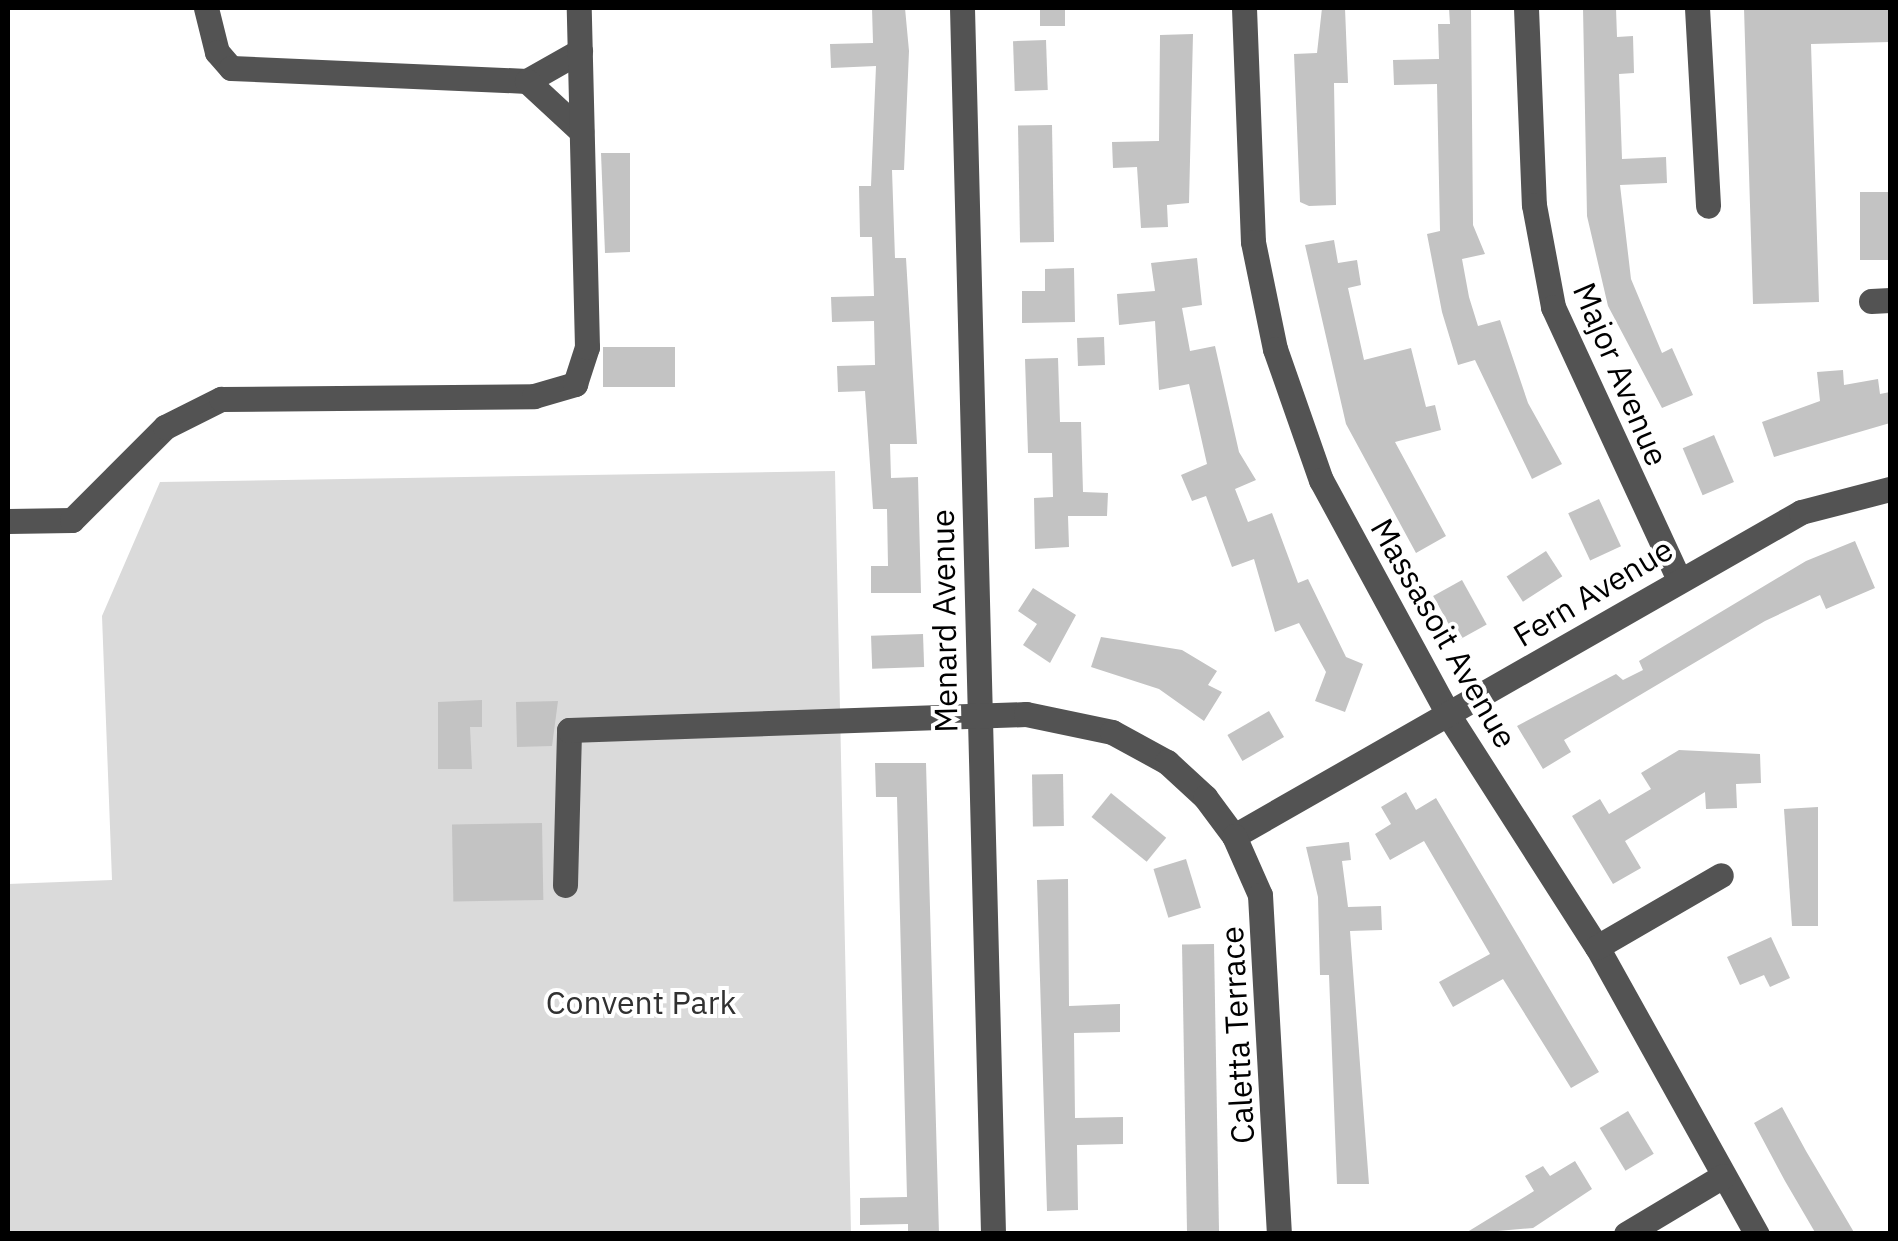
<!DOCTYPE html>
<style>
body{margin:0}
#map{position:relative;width:1898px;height:1241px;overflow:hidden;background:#fff;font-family:"IBM Plex Sans",sans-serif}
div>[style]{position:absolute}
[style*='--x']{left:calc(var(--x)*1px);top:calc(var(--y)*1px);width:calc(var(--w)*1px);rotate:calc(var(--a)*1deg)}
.green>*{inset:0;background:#dadada}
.building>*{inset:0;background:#c3c3c3;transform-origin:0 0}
.minor>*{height:25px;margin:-12.5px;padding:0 12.5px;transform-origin:12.5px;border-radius:12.5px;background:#535353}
span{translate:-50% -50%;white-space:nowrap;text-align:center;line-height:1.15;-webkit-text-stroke:8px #fff;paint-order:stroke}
.street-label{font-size:32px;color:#000}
.park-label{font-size:32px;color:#313131}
.frame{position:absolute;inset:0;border:10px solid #000;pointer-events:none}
</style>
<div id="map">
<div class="green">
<div style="clip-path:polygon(835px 471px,851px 1233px,8px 1233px,8px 884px,112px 880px,102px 616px,160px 482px)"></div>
</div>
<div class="building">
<div style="clip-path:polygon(872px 8px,905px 8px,909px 51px,904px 170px,892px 170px,895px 258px,906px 258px,917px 444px,890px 444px,891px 478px,918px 477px,921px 593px,871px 593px,871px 566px,888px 566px,887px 509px,873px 509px,865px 391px,838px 392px,837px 366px,875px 365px,874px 321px,832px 322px,831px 297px,874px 296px,872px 237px,860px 237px,859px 186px,871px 186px,876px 66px,831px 68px,830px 44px,873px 43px)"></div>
<div style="left:1040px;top:8px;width:25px;height:18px"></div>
<div style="clip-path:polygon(1322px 8px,1345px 8px,1348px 83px,1334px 83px,1336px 205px,1309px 206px,1300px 202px,1294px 54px,1317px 53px)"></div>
<div style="clip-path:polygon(1449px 8px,1471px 8px,1473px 225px,1485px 254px,1462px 259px,1469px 297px,1478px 326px,1500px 320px,1528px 403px,1562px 464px,1532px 479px,1475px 360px,1458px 365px,1442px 312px,1427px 234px,1440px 231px,1437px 84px,1394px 85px,1393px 60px,1439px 59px,1438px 24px,1450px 24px)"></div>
<div style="clip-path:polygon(1583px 8px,1616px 8px,1617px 37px,1633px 36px,1634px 73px,1619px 74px,1622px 159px,1666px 157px,1667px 183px,1620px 185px,1631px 279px,1662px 353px,1672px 348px,1693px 395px,1662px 408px,1608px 306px,1587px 216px)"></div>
<div style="clip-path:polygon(1744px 8px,1890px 9px,1890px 42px,1811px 44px,1819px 302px,1753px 304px)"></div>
<div style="clip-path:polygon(1193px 34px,1189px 203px,1167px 205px,1168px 227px,1141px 228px,1137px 167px,1113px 168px,1112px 142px,1159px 141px,1160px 35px)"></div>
<div style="left:1046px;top:40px;width:50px;height:33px;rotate:88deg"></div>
<div style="left:1052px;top:125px;width:117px;height:34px;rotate:89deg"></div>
<div style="clip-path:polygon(601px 153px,630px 153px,630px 252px,605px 253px)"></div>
<div style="left:1890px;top:192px;width:68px;height:30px;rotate:90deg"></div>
<div style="clip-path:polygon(1334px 240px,1338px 263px,1357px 260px,1361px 285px,1348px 288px,1364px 360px,1411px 348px,1426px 407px,1435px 405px,1441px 430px,1395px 442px,1446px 536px,1416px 553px,1346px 424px,1305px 245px)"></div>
<div style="clip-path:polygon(1197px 258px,1202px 305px,1182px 308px,1190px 351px,1215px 346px,1239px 452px,1256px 480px,1235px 489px,1248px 522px,1272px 513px,1298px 583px,1308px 579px,1346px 657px,1363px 664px,1345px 712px,1315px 701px,1326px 672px,1299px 623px,1275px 632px,1254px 559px,1232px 567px,1206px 496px,1192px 501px,1181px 475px,1207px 464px,1189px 384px,1159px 390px,1155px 321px,1119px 325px,1117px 294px,1155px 291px,1151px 263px)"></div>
<div style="clip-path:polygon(1074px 268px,1075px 322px,1022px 323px,1022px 291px,1045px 291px,1045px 269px)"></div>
<div style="left:1104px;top:337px;width:28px;height:27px;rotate:88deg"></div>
<div style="left:675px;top:347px;width:40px;height:72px;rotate:90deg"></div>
<div style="clip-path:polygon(1058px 358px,1060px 422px,1081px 422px,1083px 492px,1108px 493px,1107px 516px,1068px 516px,1069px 547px,1035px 549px,1034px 498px,1053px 497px,1052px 453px,1028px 453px,1025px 359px)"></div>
<div style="clip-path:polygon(1843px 370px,1844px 385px,1878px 379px,1880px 394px,1890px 392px,1890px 423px,1774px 457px,1762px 422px,1820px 401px,1817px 372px)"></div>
<div style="left:1714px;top:435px;width:51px;height:34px;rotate:67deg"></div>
<div style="left:1599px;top:499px;width:52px;height:34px;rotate:65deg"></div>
<div style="clip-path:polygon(1855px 541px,1875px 588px,1826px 609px,1820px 595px,1765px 621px,1564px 740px,1571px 752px,1543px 769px,1517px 726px,1616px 674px,1623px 680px,1643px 670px,1639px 661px,1806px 561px)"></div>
<div style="left:1546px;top:551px;width:30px;height:47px;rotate:57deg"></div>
<div style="left:1462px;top:580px;width:51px;height:33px;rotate:61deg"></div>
<div style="clip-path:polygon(1033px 588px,1076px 615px,1050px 663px,1023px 645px,1037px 624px,1018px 611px)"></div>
<div style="left:923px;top:634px;width:33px;height:52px;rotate:88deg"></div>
<div style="clip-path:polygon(1101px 637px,1182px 650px,1217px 671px,1208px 685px,1222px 692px,1204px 721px,1159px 689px,1091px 667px)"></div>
<div style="clip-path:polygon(482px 700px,482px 727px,470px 727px,472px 769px,438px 769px,438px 702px)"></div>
<div style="clip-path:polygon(558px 701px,552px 746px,517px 747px,516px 702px)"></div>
<div style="left:1269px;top:711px;width:30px;height:48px;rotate:60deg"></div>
<div style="clip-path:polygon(1679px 750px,1760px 754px,1761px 783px,1736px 784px,1737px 808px,1706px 809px,1705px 792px,1625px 841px,1641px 868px,1613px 884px,1572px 816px,1600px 799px,1609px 814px,1651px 789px,1641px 773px)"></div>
<div style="clip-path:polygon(875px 763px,926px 763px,939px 1234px,908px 1234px,908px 1224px,860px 1225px,860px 1198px,907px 1197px,897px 797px,876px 797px)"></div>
<div style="left:1063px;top:774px;width:52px;height:31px;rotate:89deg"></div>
<div style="clip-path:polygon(1406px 792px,1416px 810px,1436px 798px,1599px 1072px,1571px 1088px,1503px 979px,1453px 1007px,1439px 982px,1490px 954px,1424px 841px,1390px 860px,1375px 834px,1391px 824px,1381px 807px)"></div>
<div style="left:1111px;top:793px;width:71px;height:31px;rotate:39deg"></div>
<div style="clip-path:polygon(1818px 807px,1818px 926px,1792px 926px,1784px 809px)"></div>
<div style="left:542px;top:823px;width:77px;height:90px;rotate:89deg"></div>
<div style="clip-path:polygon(1349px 842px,1351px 860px,1342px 861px,1348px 907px,1381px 906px,1382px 930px,1350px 931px,1369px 1184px,1337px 1184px,1329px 975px,1320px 975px,1318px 897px,1306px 847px)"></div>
<div style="left:1186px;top:859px;width:51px;height:34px;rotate:73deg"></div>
<div style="clip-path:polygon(1068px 879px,1069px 1006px,1120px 1004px,1120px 1032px,1074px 1033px,1075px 1118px,1123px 1117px,1123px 1144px,1077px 1145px,1078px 1210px,1047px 1211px,1037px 880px)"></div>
<div style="clip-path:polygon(1771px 937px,1790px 978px,1770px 987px,1764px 975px,1740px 985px,1727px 957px)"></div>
<div style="left:1214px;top:944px;width:290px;height:32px;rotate:89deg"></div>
<div style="clip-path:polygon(1782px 1107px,1806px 1151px,1855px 1234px,1816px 1234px,1785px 1181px,1754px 1123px)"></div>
<div style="left:1628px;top:1111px;width:50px;height:33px;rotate:59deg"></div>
<div style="clip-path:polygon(1575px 1161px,1592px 1189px,1533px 1228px,1464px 1234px,1534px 1191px,1525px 1176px,1543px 1166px,1550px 1176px)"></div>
</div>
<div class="minor">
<div style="--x:206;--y:8;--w:45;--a:76"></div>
<div style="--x:217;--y:52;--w:21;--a:49"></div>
<div style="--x:231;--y:68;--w:296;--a:2.5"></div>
<div style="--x:527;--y:81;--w:61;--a:-29.5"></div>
<div style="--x:962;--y:8;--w:1226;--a:88.55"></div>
<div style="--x:1244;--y:8;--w:234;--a:87.8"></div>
<div style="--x:1253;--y:242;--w:109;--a:78.4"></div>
<div style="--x:1275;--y:349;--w:139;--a:70.7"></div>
<div style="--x:1321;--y:480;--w:268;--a:61.5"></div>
<div style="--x:1449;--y:716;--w:274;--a:57.4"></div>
<div style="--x:1597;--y:947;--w:329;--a:60.9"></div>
<div style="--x:1526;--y:8;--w:197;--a:87.7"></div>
<div style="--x:1534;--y:205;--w:104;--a:79.4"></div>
<div style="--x:1553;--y:307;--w:298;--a:65.2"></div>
<div style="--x:1697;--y:8;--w:198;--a:86.8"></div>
<div style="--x:527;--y:81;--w:74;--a:42.8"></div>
<div style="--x:1871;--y:301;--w:19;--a:-3"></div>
<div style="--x:8;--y:521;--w:64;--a:-0.9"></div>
<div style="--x:72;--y:520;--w:132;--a:-45"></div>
<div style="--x:165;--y:427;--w:63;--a:-26.6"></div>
<div style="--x:221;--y:399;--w:313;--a:-0.5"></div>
<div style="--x:534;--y:396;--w:43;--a:-16.3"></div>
<div style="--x:575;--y:384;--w:39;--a:-72"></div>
<div style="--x:587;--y:347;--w:339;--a:-91.4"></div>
<div style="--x:1234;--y:836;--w:653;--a:-29.74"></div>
<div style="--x:1801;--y:512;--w:92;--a:-14.5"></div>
<div style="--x:565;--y:885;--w:155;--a:-88.5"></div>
<div style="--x:569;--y:730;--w:457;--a:-2"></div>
<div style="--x:1026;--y:714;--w:88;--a:11.8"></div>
<div style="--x:1112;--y:732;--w:63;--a:28.6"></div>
<div style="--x:1167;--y:762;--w:52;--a:42.6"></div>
<div style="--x:1205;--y:797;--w:49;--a:53.4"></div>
<div style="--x:1234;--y:836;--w:64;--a:66.2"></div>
<div style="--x:1260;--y:895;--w:340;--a:86.8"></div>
<div style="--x:1597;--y:947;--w:143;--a:-30.1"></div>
<div style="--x:1626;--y:1234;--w:113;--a:-30.9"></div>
</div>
<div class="street-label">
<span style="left:1621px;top:374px;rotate:67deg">Major Avenue</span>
<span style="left:1593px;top:592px;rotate:-31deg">Fern Avenue</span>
<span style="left:944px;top:621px;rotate:-91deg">Menard Avenue</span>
<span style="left:1444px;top:633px;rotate:60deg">Massasoit Avenue</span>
<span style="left:1237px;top:1035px;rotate:-93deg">Caletta Terrace</span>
</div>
<div class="park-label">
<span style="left:641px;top:1002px">Convent Park</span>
</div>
<div class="frame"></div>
</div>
